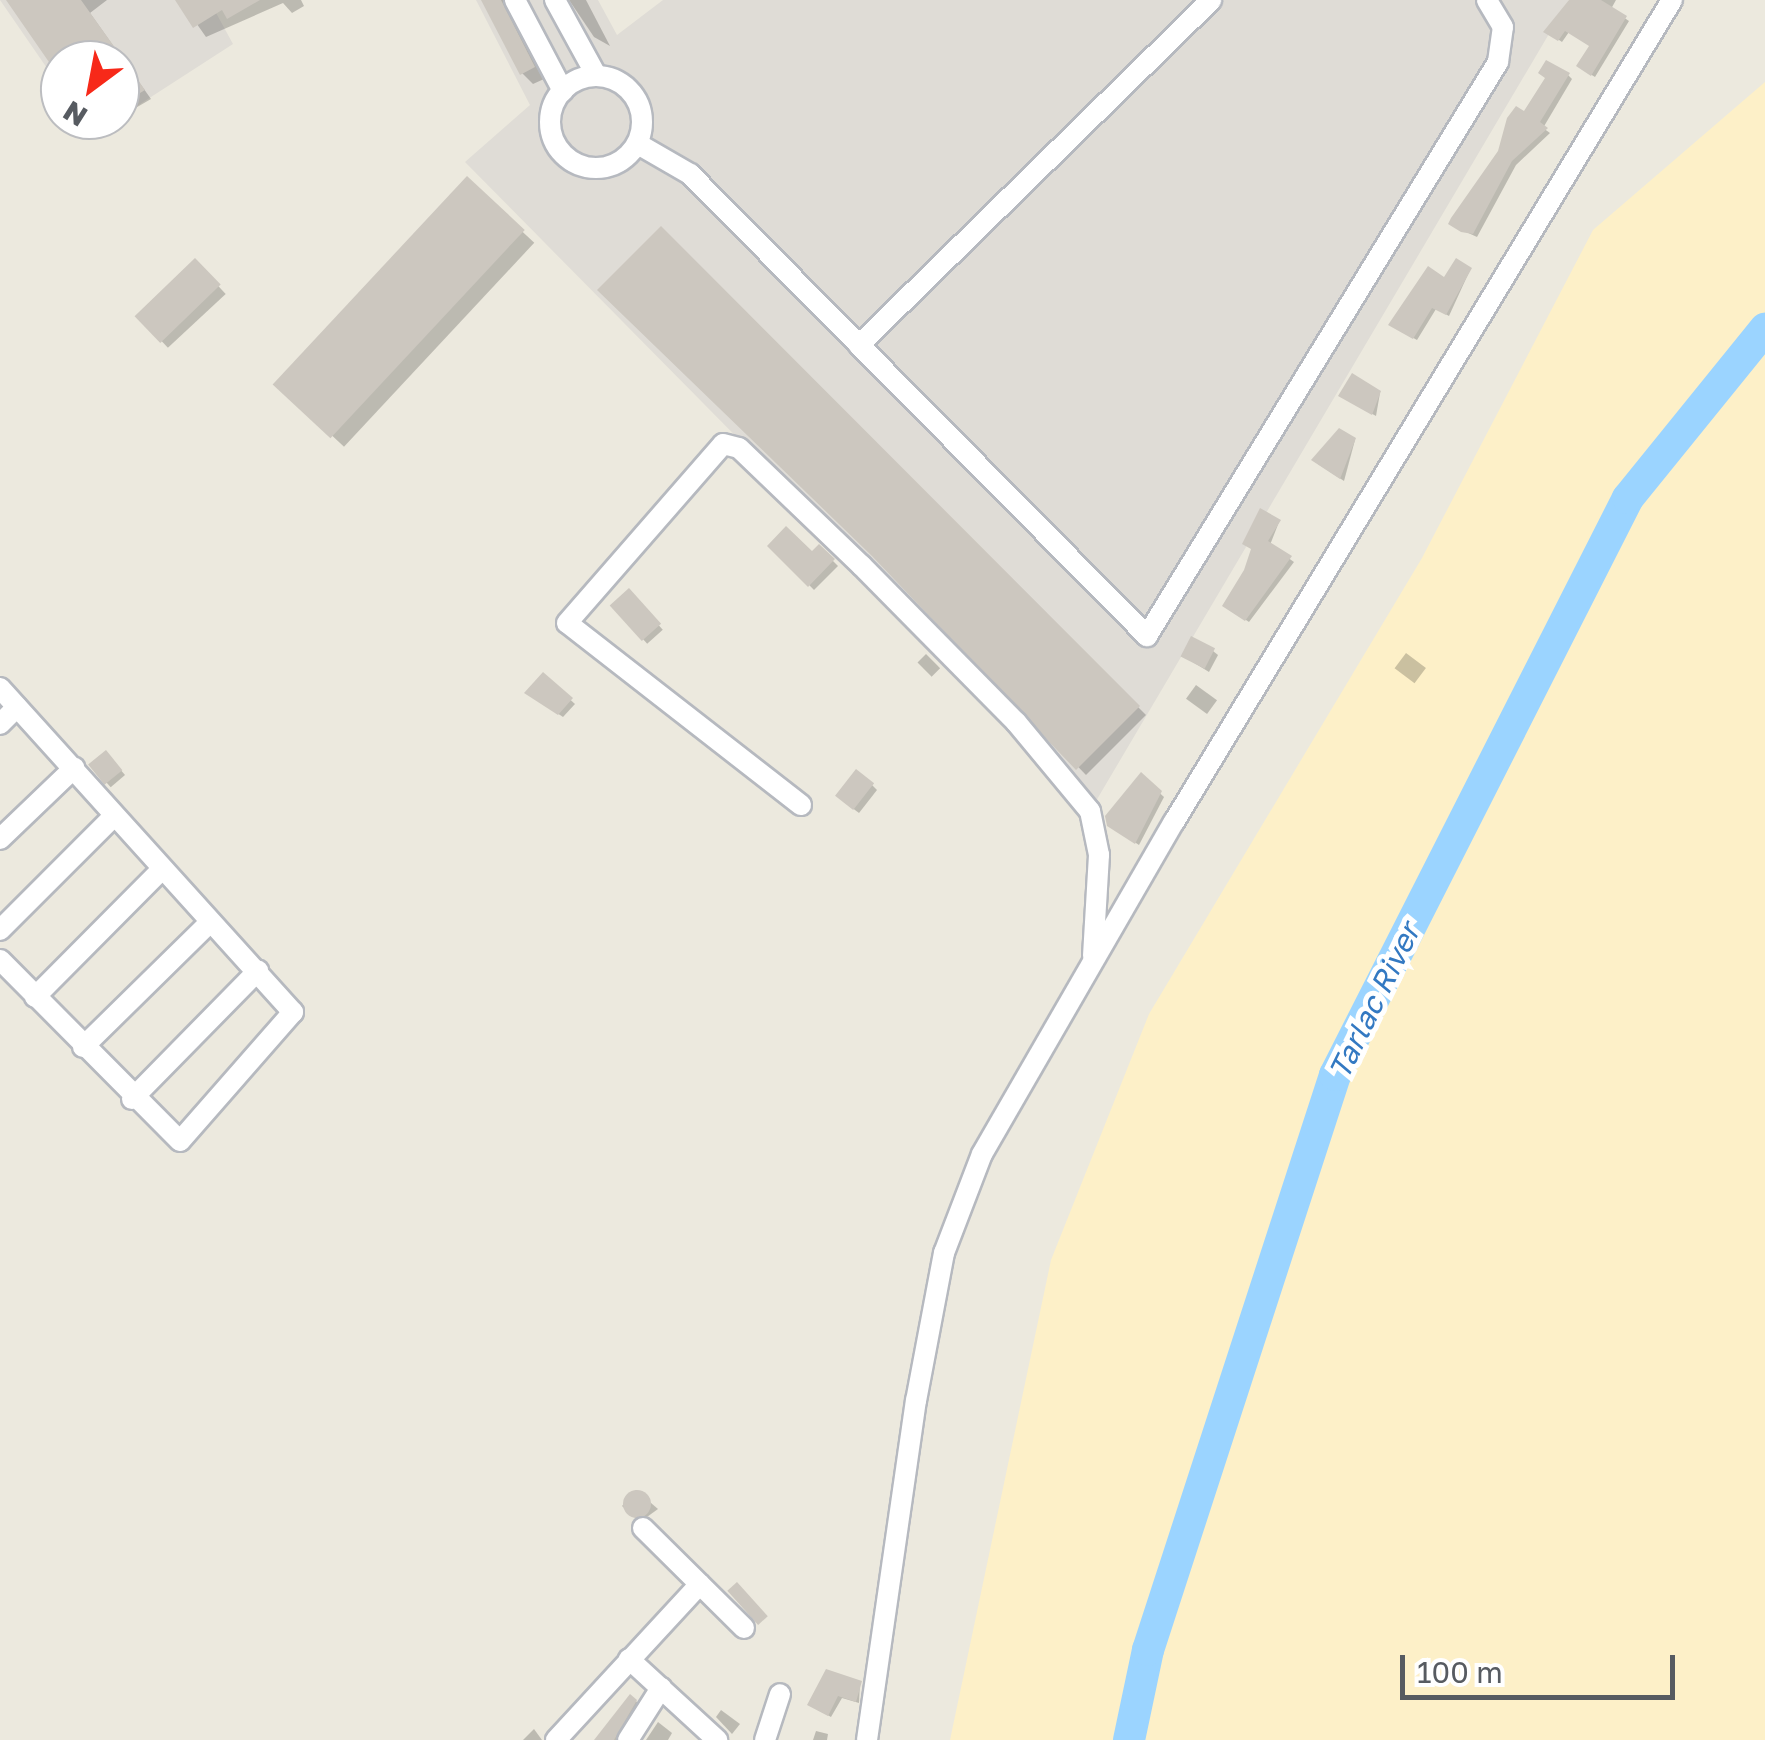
<!DOCTYPE html>
<style>
body{margin:0}
#map{position:relative;width:1765px;height:1740px;overflow:hidden;background:#ece9de;font-family:"Golos Text",sans-serif}
div>[style]{position:absolute}
[style*='--x']{left:calc(var(--x)*1px);top:calc(var(--y)*1px);width:calc(var(--w)*1px);rotate:calc(var(--a)*1deg)}
.industrial>*{inset:0;background:#dfdcd6}
.sand>*{inset:0;background:#fdf0c8}
.shadow>*{inset:0;background:#0003;transform-origin:0 0}
.river>*{height:32px;margin:-16px;padding:0 16px;transform-origin:16px;border-radius:16px;background:#9bd4ff}
.building>*{inset:0;background:#ccc7bf;transform-origin:0 0}
.round{border-radius:50%}
.roads{filter:drop-shadow(2px 0 #b6b9bf) drop-shadow(-2px 0 #b6b9bf) drop-shadow(0 2px #b6b9bf) drop-shadow(0 -2px #b6b9bf)}
.minor>*{height:20px;margin:-10px;padding:0 10px;transform-origin:10px;border-radius:10px;background:#fff}
.minor>.ring{margin:-10px;padding:0;box-sizing:content-box;background:none;border:20px solid #fff;border-radius:50%}
span{translate:-50% -50%;white-space:nowrap;text-align:center;line-height:1.15;-webkit-text-stroke:10px #fff;paint-order:stroke}
.water-label{font-size:30px;color:#3379c2;font-style:italic}
.north{position:absolute;left:40px;top:40px;width:100px;height:100px;box-sizing:border-box;background:#fff;border:2px solid #bcbdc0;border-radius:50%;rotate:212deg;font-size:28px;font-weight:700;line-height:40px;text-align:center;color:#575b61}
.north::after{content:'';display:block;margin:auto;width:35px;height:45px;background:#f72919;clip-path:polygon(50% 0,100% 100%,50% 72%,0 100%)}
.scale{position:absolute;left:1400px;top:1655px;width:275px;height:45px;box-sizing:border-box;border:5px solid #575b61;border-top:0;padding-left:12px;font-size:30px;line-height:35px;white-space:nowrap;color:#575b61;-webkit-text-stroke:8px #fff;paint-order:stroke}
</style>
<div id="map">
<div class="industrial">
<div style="clip-path:polygon(0 0,209px 0,233px 44px,120px 117px,120px 60px,60px 60px,60px 87px)"></div>
<div style="clip-path:polygon(476px 0,598px 0,617px 35px,663px 0,1569px 0,1096px 801px,465px 162px,530px 105px)"></div>
</div>
<div class="sand">
<div style="clip-path:polygon(1765px 82px,1765px 1740px,950px 1740px,1051px 1260px,1149px 1014px,1422px 558px,1593px 230px)"></div>
</div>
<div class="shadow">
<div style="clip-path:polygon(8px 0,107px 0,90px 13px,151px 99px,120px 117px,120px 60px,60px 60px,60px 74px)"></div>
<div style="clip-path:polygon(180px 0,301px 0,304px 6px,292px 13px,283px 3px,206px 37px)"></div>
<div style="clip-path:polygon(484px 0,507px 0,544px 79px,533px 84px,522px 73px)"></div>
<div style="clip-path:polygon(569px 0,586px 0,610px 46px,594px 37px)"></div>
<div style="clip-path:polygon(1577px 0,1616px 0,1611px 9px,1629px 21px,1595px 77px,1582px 69px,1592px 47px,1569px 32px,1562px 42px,1546px 31px)"></div>
<div style="clip-path:polygon(1568px 75px,1572px 79px,1543px 128px,1550px 133px,1516px 165px,1477px 237px,1455px 227px,1525px 115px)"></div>
<div style="clip-path:polygon(92px 120px,116px 120px,101px 129px)"></div>
<div style="left:467px;top:180px;width:92px;height:279px;rotate:43deg"></div>
<div style="clip-path:polygon(661px 230px,1146px 715px,1086px 775px,877px 558px)"></div>
<div style="left:195px;top:261px;width:45px;height:79px;rotate:47deg"></div>
<div style="clip-path:polygon(1470px 270px,1449px 316px,1436px 309px,1417px 340px,1394px 327px,1445px 280px)"></div>
<div style="clip-path:polygon(1380px 393px,1376px 416px,1345px 399px)"></div>
<div style="clip-path:polygon(1355px 440px,1344px 481px,1318px 464px)"></div>
<div style="clip-path:polygon(1279px 522px,1270px 545px,1294px 562px,1249px 622px,1225px 606px)"></div>
<div style="clip-path:polygon(771px 546px,812px 555px,819px 547px,838px 566px,814px 590px)"></div>
<div style="left:628px;top:591px;width:52px;height:21px;rotate:48deg"></div>
<div style="clip-path:polygon(1213px 651px,1218px 655px,1209px 672px,1183px 656px)"></div>
<div style="left:1406px;top:653px;width:25px;height:19px;rotate:37deg"></div>
<div style="left:926px;top:654px;width:20px;height:12px;rotate:45deg"></div>
<div style="clip-path:polygon(543px 675px,575px 704px,563px 717px,527px 693px)"></div>
<div style="left:1196px;top:685px;width:26px;height:17px;rotate:36deg"></div>
<div style="left:106px;top:753px;width:29px;height:19px;rotate:49deg"></div>
<div style="clip-path:polygon(1141px 776px,1164px 797px,1139px 845px,1113px 828px)"></div>
<div style="clip-path:polygon(872px 785px,877px 790px,859px 813px,843px 801px)"></div>
<div style="clip-path:polygon(636px 1490px,658px 1509px,640px 1522px,622px 1506px)"></div>
<div style="clip-path:polygon(860px 1683px,859px 1703px,842px 1698px,831px 1717px,813px 1707px)"></div>
<div style="clip-path:polygon(636px 1701px,640px 1706px,619px 1740px,597px 1740px)"></div>
<div style="clip-path:polygon(721px 1710px,740px 1724px,732px 1734px,716px 1717px)"></div>
<div style="clip-path:polygon(658px 1722px,672px 1733px,668px 1740px,646px 1740px)"></div>
<div style="clip-path:polygon(534px 1729px,542px 1740px,523px 1740px)"></div>
<div style="clip-path:polygon(816px 1731px,828px 1734px,827px 1740px,813px 1740px)"></div>
</div>
<div class="river">
<div style="--x:1129;--y:1740;--w:92;--a:-78.1"></div>
<div style="--x:1148;--y:1650;--w:605;--a:-71.98"></div>
<div style="--x:1335;--y:1075;--w:647;--a:-63.08"></div>
<div style="--x:1628;--y:498;--w:218;--a:-51"></div>
</div>
<div class="building">
<div style="clip-path:polygon(6px 0,81px 0,145px 90px,120px 105px,120px 60px,60px 60px,60px 78px)"></div>
<div style="clip-path:polygon(175px 0,260px 0,227px 19px,222px 10px,193px 28px)"></div>
<div style="clip-path:polygon(481px 0,501px 0,535px 67px,520px 75px)"></div>
<div style="clip-path:polygon(1569px 0,1601px 0,1627px 16px,1591px 76px,1576px 66px,1589px 46px,1565px 31px,1558px 41px,1543px 32px)"></div>
<div style="clip-path:polygon(1546px 60px,1570px 73px,1540px 122px,1548px 128px,1512px 161px,1473px 234px,1461px 232px,1448px 224px,1451px 218px,1498px 151px,1507px 118px,1516px 106px,1524px 111px,1545px 78px,1538px 73px)"></div>
<div style="left:467px;top:176px;width:79px;height:285px;rotate:43deg"></div>
<div style="clip-path:polygon(661px 226px,1140px 706px,1076px 770px,872px 556px,597px 290px)"></div>
<div style="left:195px;top:258px;width:37px;height:84px;rotate:46deg"></div>
<div style="clip-path:polygon(1456px 258px,1472px 268px,1446px 315px,1432px 308px,1413px 339px,1388px 325px,1428px 266px,1444px 277px)"></div>
<div style="clip-path:polygon(1352px 373px,1381px 391px,1372px 415px,1338px 396px)"></div>
<div style="clip-path:polygon(1339px 428px,1356px 438px,1340px 479px,1311px 460px)"></div>
<div style="clip-path:polygon(1260px 508px,1281px 520px,1268px 541px,1292px 556px,1245px 621px,1222px 606px,1244px 570px,1251px 549px,1242px 544px)"></div>
<div style="clip-path:polygon(786px 526px,812px 551px,819px 544px,835px 559px,808px 587px,767px 546px)"></div>
<div style="left:629px;top:588px;width:48px;height:26px;rotate:48deg"></div>
<div style="left:1191px;top:636px;width:27px;height:23px;rotate:27deg"></div>
<div style="clip-path:polygon(543px 672px,573px 698px,558px 715px,524px 693px)"></div>
<div style="left:106px;top:750px;width:26px;height:23px;rotate:51deg"></div>
<div style="left:856px;top:769px;width:23px;height:34px;rotate:38deg"></div>
<div style="clip-path:polygon(1141px 772px,1162px 791px,1135px 844px,1107px 826px,1105px 816px)"></div>
<div class="round" style="left:623px;top:1490px;width:28px;height:28px"></div>
<div style="left:737px;top:1582px;width:46px;height:13px;rotate:48deg"></div>
<div style="clip-path:polygon(826px 1669px,862px 1681px,856px 1702px,838px 1696px,828px 1716px,807px 1705px)"></div>
<div style="clip-path:polygon(630px 1694px,637px 1700px,614px 1740px,594px 1740px)"></div>
</div>
<div class="roads">
<div class="minor">
<div style="--x:515;--y:0;--w:103;--a:62.2"></div>
<div style="--x:555;--y:0;--w:85;--a:61.3"></div>
<div class="ring" style="left:550px;top:76px;width:72px;height:72px"></div>
<div style="--x:638;--y:144;--w:60;--a:30"></div>
<div style="--x:690;--y:174;--w:650;--a:45.31"></div>
<div style="--x:1147;--y:636;--w:673;--a:-58.55"></div>
<div style="--x:1498;--y:62;--w:35;--a:-82"></div>
<div style="--x:1503;--y:27;--w:31;--a:-121"></div>
<div style="--x:859;--y:345;--w:493;--a:-44.4"></div>
<div style="--x:0;--y:688;--w:437;--a:47.9"></div>
<div style="--x:293;--y:1012;--w:171;--a:131.2"></div>
<div style="--x:180;--y:1141;--w:255;--a:-134.8"></div>
<div style="--x:0;--y:724;--w:24;--a:-45"></div>
<div style="--x:801;--y:805;--w:296;--a:-142.1"></div>
<div style="--x:567;--y:623;--w:237;--a:-48.9"></div>
<div style="--x:723;--y:444;--w:16;--a:14"></div>
<div style="--x:739;--y:448;--w:170;--a:43.8"></div>
<div style="--x:862;--y:566;--w:219;--a:45.4"></div>
<div style="--x:1016;--y:722;--w:116;--a:50.3"></div>
<div style="--x:1090;--y:811;--w:45;--a:78.4"></div>
<div style="--x:1099;--y:855;--w:101;--a:93.4"></div>
<div style="--x:0;--y:839;--w:103;--a:-43.8"></div>
<div style="--x:0;--y:930;--w:160;--a:-45"></div>
<div style="--x:35;--y:997;--w:179;--a:-45.2"></div>
<div style="--x:83;--y:1047;--w:175;--a:-44.5"></div>
<div style="--x:132;--y:1099;--w:180;--a:-45.5"></div>
<div style="--x:643;--y:1528;--w:142;--a:44.7"></div>
<div style="--x:629;--y:1659;--w:120;--a:42.6"></div>
<div style="--x:556;--y:1740;--w:212;--a:-47.3"></div>
<div style="--x:628;--y:1740;--w:62;--a:-57.6"></div>
<div style="--x:765;--y:1740;--w:48;--a:-71.9"></div>
<div style="--x:867;--y:1740;--w:343;--a:-81.8"></div>
<div style="--x:916;--y:1401;--w:151;--a:-79.3"></div>
<div style="--x:944;--y:1253;--w:106;--a:-69"></div>
<div style="--x:982;--y:1154;--w:384;--a:-60"></div>
<div style="--x:1174;--y:822;--w:961;--a:-58.79"></div>
</div>
</div>
<div class="water-label">
<span style="left:1374px;top:1001px;rotate:-64deg">Tarlac River</span>
</div>
<div class="north">N</div>
<div class="scale">100 m</div>
</div>
